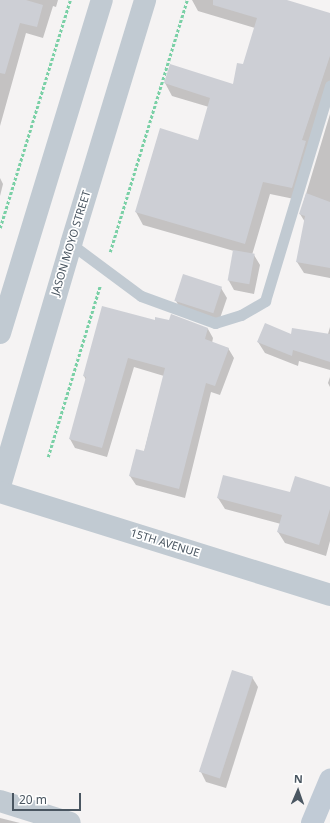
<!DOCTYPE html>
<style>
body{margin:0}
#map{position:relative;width:330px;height:823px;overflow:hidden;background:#f5f3f3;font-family:"Noto Sans",sans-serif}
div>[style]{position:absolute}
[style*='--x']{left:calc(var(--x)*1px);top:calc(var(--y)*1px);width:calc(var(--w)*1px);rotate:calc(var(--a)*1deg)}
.shadow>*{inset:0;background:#0003}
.building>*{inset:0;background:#cdcfd5;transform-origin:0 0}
.path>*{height:2.5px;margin-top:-1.25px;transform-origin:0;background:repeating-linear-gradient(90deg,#7ad0a6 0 3px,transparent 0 5px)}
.lane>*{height:11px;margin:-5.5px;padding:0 5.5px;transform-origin:5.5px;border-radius:5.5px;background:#c1cad2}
.street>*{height:22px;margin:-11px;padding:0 11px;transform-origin:11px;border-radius:11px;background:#c1cad2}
.secondary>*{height:22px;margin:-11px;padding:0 11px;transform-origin:11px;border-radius:11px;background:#c1cbd6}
span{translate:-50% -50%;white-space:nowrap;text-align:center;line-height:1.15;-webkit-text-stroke:3.5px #fff;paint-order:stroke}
.street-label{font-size:11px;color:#4a5661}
.north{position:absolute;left:278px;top:771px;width:40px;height:40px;-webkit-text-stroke:3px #fff;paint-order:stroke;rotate:2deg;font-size:11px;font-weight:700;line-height:16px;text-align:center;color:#4a5661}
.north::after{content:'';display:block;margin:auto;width:14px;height:18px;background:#4a5661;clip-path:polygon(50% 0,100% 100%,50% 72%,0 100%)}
.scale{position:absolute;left:12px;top:793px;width:69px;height:18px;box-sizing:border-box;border:2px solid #4a5661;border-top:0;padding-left:5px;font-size:12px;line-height:14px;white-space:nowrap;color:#4a5661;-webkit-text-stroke:3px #fff;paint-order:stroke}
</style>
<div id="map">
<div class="shadow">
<div style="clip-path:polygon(0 0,58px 0,56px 7px,53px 6px,43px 38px,26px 33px,0 126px)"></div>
<div style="clip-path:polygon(192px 0,284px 0,330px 14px,330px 93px,299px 200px,270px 194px,252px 255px,254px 255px,260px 265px,254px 294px,234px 290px,229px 281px,234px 251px,143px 225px,136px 212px,199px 141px,209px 107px,172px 96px,165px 83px,233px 85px,244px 66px,255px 28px,198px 11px)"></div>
<div style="clip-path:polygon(330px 114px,330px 278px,304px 273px,297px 262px,305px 222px,300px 214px)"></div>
<div style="clip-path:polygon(0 178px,3px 184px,0 196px)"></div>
<div style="clip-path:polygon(221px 288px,227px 298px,218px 324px,181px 310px,176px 301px)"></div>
<div style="clip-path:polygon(155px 321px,208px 329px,213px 338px,212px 343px,228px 348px,234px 358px,220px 395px,211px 392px,185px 498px,136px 485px,130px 476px,144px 452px,164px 376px,134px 367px,107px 457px,75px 448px,70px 439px,86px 380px,84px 376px)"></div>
<div style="clip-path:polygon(330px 327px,330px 370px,299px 361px,298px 366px,265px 353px,258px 342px,292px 336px,328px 334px)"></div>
<div style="clip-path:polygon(330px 377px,330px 387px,328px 383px)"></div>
<div style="clip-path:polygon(330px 488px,330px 541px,326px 556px,285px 543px,278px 532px,281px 524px,225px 509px,218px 498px,290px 493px)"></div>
<div style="clip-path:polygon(233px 671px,252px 677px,258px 687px,226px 788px,206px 782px,201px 772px)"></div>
<div style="clip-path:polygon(0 818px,20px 823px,0 823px)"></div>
</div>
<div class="building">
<div style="clip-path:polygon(0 0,26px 0,43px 5px,37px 27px,20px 23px,5px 74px,0 73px)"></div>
<div style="clip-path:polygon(213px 0,287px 0,330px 13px,330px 56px,302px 140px,306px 141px,292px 188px,263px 182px,245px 244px,135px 212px,160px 128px,198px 140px,210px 98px,164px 83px,170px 64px,233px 84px,237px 63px,243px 64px,257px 18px,213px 5px)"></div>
<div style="clip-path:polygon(306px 193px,330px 202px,330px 268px,296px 262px,305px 216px,299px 214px)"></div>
<div style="left:233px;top:250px;width:22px;height:31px;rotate:10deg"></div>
<div style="left:183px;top:274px;width:41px;height:28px;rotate:18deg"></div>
<div style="clip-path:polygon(102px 306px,155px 320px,155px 317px,169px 320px,171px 314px,208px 328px,205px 339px,229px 348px,215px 386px,206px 383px,179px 489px,129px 476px,136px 449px,144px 451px,165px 368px,128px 358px,102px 448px,69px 439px,86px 377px,83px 376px)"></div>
<div style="clip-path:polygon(265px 323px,291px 334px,292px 328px,330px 334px,330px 362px,293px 350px,292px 356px,257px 342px)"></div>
<div style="clip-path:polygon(223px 475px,290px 492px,295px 476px,330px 487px,330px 509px,319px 545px,277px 532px,282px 515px,217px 498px)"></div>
<div style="left:232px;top:670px;width:22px;height:107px;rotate:18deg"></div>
</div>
<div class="path">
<div style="--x:0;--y:228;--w:239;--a:-72.9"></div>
<div style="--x:110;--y:252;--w:264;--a:-73"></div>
<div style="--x:48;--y:457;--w:179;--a:-73.1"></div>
</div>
<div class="lane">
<div style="--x:71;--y:244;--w:87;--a:36.6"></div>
<div style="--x:141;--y:296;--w:79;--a:20"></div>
<div style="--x:215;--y:323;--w:27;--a:-17"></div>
<div style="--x:241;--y:315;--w:28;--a:-30"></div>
<div style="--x:265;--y:301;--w:225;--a:-73.2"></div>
</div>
<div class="street">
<div style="--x:0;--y:333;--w:348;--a:-73"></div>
<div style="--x:0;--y:486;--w:252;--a:-73.6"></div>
<div style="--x:71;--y:244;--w:255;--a:-73.1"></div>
<div style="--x:0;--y:492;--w:346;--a:17.3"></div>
<div style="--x:0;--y:801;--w:73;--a:17.4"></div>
</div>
<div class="secondary">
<div style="--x:312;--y:823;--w:47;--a:-67.3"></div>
</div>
<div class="street-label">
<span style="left:71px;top:243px;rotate:-73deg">JASON MOYO STREET</span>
<span style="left:165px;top:543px;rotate:17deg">15TH AVENUE</span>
</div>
<div class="north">N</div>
<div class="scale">20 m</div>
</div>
